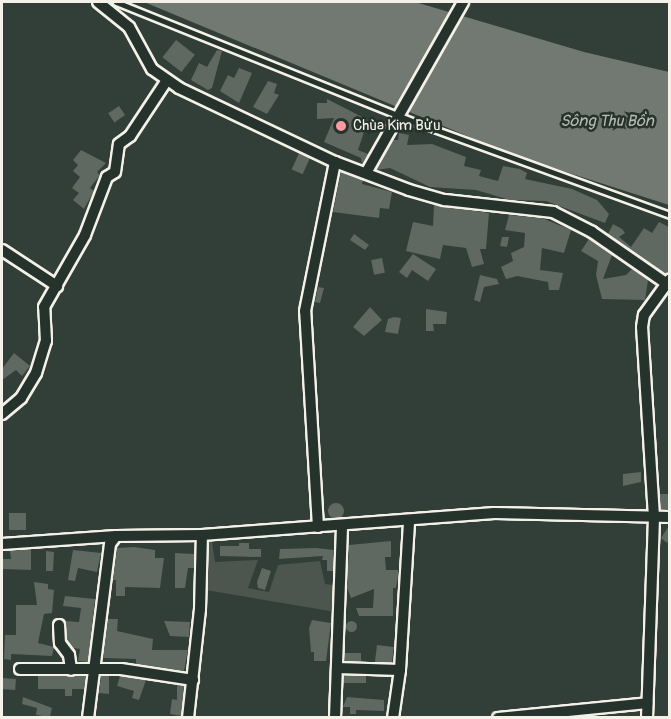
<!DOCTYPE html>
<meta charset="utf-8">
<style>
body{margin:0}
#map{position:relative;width:671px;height:719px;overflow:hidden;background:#323e38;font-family:Pangolin,sans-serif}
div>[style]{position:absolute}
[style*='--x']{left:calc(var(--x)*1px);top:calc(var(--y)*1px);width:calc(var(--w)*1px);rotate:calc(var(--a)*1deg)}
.green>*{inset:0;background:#4c564f}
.water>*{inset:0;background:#727972}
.building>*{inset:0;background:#5f6861;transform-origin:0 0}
.round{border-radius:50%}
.roads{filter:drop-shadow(2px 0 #f4f1e8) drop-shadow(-2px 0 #f4f1e8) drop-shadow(0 2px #f4f1e8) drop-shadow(0 -2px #f4f1e8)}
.service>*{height:5px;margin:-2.5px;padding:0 2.5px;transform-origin:2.5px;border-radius:2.5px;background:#26332d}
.minor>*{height:10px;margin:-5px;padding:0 5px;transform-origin:5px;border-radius:5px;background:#26332d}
.dots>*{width:16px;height:16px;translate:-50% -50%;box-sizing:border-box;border:3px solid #26332d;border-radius:50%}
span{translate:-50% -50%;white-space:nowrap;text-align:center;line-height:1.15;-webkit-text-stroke:5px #26332d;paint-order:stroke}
.poi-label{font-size:15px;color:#f4f1e8}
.left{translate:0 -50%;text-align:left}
.water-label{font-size:16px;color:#babbb3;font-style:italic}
.frame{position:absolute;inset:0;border:3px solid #f4f1e8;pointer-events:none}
</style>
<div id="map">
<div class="green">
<div style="clip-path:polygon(199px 541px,212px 542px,215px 562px,258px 560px,248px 588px,269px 592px,278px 565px,320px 561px,325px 584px,340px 586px,336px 612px,194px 588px)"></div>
</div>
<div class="water">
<div style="clip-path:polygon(144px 2px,415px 2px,584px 52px,669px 72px,669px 205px,513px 155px)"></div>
</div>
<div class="building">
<div style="left:176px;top:40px;width:24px;height:22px;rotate:38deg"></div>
<div style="clip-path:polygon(217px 50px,222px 51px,212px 88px,208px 90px,191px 80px,199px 63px,207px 67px)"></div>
<div style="clip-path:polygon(239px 68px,252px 73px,239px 103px,220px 91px,228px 75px,234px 78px)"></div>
<div style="clip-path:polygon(268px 81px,277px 84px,274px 93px,279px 95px,267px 114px,253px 107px)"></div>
<div style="clip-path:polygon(327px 99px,368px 120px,358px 150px,368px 154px,362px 164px,361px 158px,324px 142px,334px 118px,317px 119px,317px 103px,327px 103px)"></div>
<div style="left:119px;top:106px;width:11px;height:13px;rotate:56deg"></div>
<div style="clip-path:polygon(399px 133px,409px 135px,407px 145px,432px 144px,466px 157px,464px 166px,481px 170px,479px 176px,498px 181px,503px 166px,520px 169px,527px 173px,525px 179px,572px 189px,597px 200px,609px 214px,605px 223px,546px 201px,510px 200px,476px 190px,430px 187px,390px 168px,376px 170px,393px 140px,398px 140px)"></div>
<div style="clip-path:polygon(81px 150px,106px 163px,97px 172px,100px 175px,90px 188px,94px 191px,84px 209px,73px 200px,79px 193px,72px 188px,80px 177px,73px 171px,78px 165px,73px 160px)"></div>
<div style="left:299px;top:153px;width:12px;height:18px;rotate:24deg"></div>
<div style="clip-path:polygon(341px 172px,363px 180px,362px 184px,392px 192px,389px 209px,380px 208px,379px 218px,333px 212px)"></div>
<div style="clip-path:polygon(434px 205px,489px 213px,486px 249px,480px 249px,484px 264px,472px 267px,466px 248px,443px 245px,440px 259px,406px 251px,413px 222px,433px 226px)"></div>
<div style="clip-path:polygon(509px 215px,542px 218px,571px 230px,564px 253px,542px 248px,540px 270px,563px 273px,559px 290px,549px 290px,548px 282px,517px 276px,506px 279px,501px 267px,513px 261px,511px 253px,524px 247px,525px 233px,505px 230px)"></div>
<div style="clip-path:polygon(659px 222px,669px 227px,669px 271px,665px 274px,608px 234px,613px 224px,622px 229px,625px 233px,619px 237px,631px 247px,644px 228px,652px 233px)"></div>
<div style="clip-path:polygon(354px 234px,369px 245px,365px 250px,350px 240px)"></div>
<div style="clip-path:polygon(502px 237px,509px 237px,507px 247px,500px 246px)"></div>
<div style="clip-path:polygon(589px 239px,612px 255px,603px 279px,626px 275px,632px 269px,648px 280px,645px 300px,602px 299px,596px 275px,598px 261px,581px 251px)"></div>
<div style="clip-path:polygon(413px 254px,436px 269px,428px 281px,412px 270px,407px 278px,399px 272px)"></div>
<div style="left:382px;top:258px;width:15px;height:11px;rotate:79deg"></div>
<div style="clip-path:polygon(480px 275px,497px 279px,499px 284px,484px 287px,480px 302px,474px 300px)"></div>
<div style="clip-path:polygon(318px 287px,324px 288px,320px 303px,315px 302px)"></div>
<div style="clip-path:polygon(370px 307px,382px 320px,364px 336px,353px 327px)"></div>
<div style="clip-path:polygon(426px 309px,447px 312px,446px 324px,433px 324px,434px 331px,426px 331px)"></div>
<div style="clip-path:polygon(394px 317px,401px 318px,398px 334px,385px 332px,388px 319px)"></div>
<div style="clip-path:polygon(14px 353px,30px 366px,22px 376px,16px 370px,2px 380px,2px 369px)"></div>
<div style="clip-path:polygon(641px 472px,641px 482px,623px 486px,623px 474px)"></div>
<div style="left:660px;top:494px;width:9px;height:15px"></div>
<div class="round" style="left:328px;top:503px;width:16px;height:16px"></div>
<div style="left:9px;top:513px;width:17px;height:17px"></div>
<div style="clip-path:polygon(669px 526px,669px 539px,667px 543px,661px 538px)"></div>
<div style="clip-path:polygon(391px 541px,391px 557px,385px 557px,386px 570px,398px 570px,398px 576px,396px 588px,393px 588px,393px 616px,359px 616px,356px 608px,373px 608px,374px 589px,351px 598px,347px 588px,349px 545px)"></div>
<div style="clip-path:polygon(239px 543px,249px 543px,249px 549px,261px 549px,261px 557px,220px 556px,220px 546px,239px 546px)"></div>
<div style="clip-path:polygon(134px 547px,155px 550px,155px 558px,164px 558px,160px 588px,125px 587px,125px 596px,116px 596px,116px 580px,113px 580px,117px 548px)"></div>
<div style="clip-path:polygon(316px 548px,334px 550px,333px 571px,327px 571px,327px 560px,322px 560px,323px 556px,279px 559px,280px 549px)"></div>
<div style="clip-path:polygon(31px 549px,31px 570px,2px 569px,2px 559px,11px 559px,10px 551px)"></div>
<div style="clip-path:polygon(73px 550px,101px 553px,97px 572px,78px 568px,75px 581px,68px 580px)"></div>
<div style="clip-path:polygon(46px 551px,54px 552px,53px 571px,46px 571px)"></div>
<div style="clip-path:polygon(175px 553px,194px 554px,194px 568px,188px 568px,185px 588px,175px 588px)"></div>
<div style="clip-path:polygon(262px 568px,271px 571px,265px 590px,258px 588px,257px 582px)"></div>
<div style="clip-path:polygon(34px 582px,48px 584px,48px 589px,54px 590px,52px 613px,44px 614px,38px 643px,54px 647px,52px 656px,11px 654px,11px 660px,4px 659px,5px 635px,16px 635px,16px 605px,37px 605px)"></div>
<div style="clip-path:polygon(65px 596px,95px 599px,88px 662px,78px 661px,80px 649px,73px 648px,67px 640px,65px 621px,79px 622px,81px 608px,63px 606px)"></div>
<div style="clip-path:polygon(108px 619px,118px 619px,117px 631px,153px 639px,152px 650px,188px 650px,184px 671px,136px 664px,136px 659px,103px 658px)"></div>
<div style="clip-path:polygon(312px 620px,331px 623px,326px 661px,314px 661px,314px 652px,311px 652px,309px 628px)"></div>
<div class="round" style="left:345.5px;top:620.5px;width:11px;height:11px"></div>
<div style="clip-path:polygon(164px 621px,190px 622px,189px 637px,170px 636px)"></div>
<div style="left:377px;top:645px;width:17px;height:17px;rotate:7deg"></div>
<div style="left:345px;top:653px;width:16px;height:8px"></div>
<div style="clip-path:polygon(38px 676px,86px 676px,84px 689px,72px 689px,72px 696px,65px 696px,65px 689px,38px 689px)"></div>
<div style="clip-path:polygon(101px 676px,109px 676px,109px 694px,99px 693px)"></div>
<div style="clip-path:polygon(120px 676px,146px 680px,139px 700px,132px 698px,134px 691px,117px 686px)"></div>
<div style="left:344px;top:676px;width:22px;height:7px"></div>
<div style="left:2px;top:678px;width:14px;height:11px;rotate:4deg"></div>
<div style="clip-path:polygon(177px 685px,184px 686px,181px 716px,170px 714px,172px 699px,177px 700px)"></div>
<div style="clip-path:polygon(23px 697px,52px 708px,50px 717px,36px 715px,37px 708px,22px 704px)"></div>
<div style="clip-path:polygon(347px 697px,384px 700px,384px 711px,356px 710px,356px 714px,350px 714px,350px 707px,343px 707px)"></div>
</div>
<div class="roads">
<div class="service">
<div style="--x:116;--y:2;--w:328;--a:21.9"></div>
<div style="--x:420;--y:124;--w:266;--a:20"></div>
</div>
<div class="minor">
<div style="--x:98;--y:2;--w:40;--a:39"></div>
<div style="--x:129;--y:27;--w:48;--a:61.3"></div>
<div style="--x:152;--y:69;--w:33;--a:35"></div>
<div style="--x:179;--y:88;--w:173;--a:25.4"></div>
<div style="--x:335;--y:162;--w:79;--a:20.7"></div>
<div style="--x:409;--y:190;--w:37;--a:16"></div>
<div style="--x:445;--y:200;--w:109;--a:6.3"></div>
<div style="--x:553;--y:212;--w:44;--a:27.1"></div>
<div style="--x:592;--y:232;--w:95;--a:34.7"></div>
<div style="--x:366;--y:173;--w:197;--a:-60.4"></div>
<div style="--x:2;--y:250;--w:66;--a:33.2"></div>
<div style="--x:2;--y:414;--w:25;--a:-40"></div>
<div style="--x:21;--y:398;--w:29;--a:-59"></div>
<div style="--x:36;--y:373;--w:34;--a:-73"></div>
<div style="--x:46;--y:341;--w:34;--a:-93"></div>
<div style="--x:44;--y:307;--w:83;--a:-60.3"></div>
<div style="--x:85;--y:235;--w:62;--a:-69.2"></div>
<div style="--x:107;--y:177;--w:9;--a:-32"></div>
<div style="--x:115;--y:172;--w:28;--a:-82"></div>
<div style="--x:119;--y:144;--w:14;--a:-36"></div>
<div style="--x:130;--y:136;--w:67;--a:-56.5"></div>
<div style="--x:318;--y:527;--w:216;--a:-93.4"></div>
<div style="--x:305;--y:311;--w:152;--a:-78.6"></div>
<div style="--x:2;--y:544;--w:114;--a:-4"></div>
<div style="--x:116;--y:536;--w:86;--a:-0.7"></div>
<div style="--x:202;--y:535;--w:293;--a:-4.3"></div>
<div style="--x:494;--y:513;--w:176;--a:1.3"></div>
<div style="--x:59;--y:625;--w:18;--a:87"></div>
<div style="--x:60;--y:643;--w:15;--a:53"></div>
<div style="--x:69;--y:655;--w:15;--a:82"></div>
<div style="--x:337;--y:668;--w:63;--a:1.8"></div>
<div style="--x:20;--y:669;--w:101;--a:0"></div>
<div style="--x:121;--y:669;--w:73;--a:8.7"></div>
<div style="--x:88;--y:718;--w:175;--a:-82.8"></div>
<div style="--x:110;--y:544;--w:10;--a:-53"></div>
<div style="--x:188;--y:718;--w:110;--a:-83.7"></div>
<div style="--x:200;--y:609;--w:74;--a:-88.5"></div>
<div style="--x:335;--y:718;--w:193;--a:-87.9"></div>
<div style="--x:393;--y:718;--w:49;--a:-81.7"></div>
<div style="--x:400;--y:670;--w:148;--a:-86.5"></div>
<div style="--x:498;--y:718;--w:150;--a:-5.7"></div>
<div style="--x:647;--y:718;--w:201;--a:-88"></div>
<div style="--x:654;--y:517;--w:190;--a:-93.6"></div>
<div style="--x:642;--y:327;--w:12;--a:-81"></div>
<div style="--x:644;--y:315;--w:44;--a:-54.2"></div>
</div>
</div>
<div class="dots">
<div style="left:341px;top:126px;background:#ff9aa2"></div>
</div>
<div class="poi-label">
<span class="left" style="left:353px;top:126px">Chùa Kim Bửu</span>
</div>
<div class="water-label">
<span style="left:607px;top:121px">Sông Thu Bồn</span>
</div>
<div class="frame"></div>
</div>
